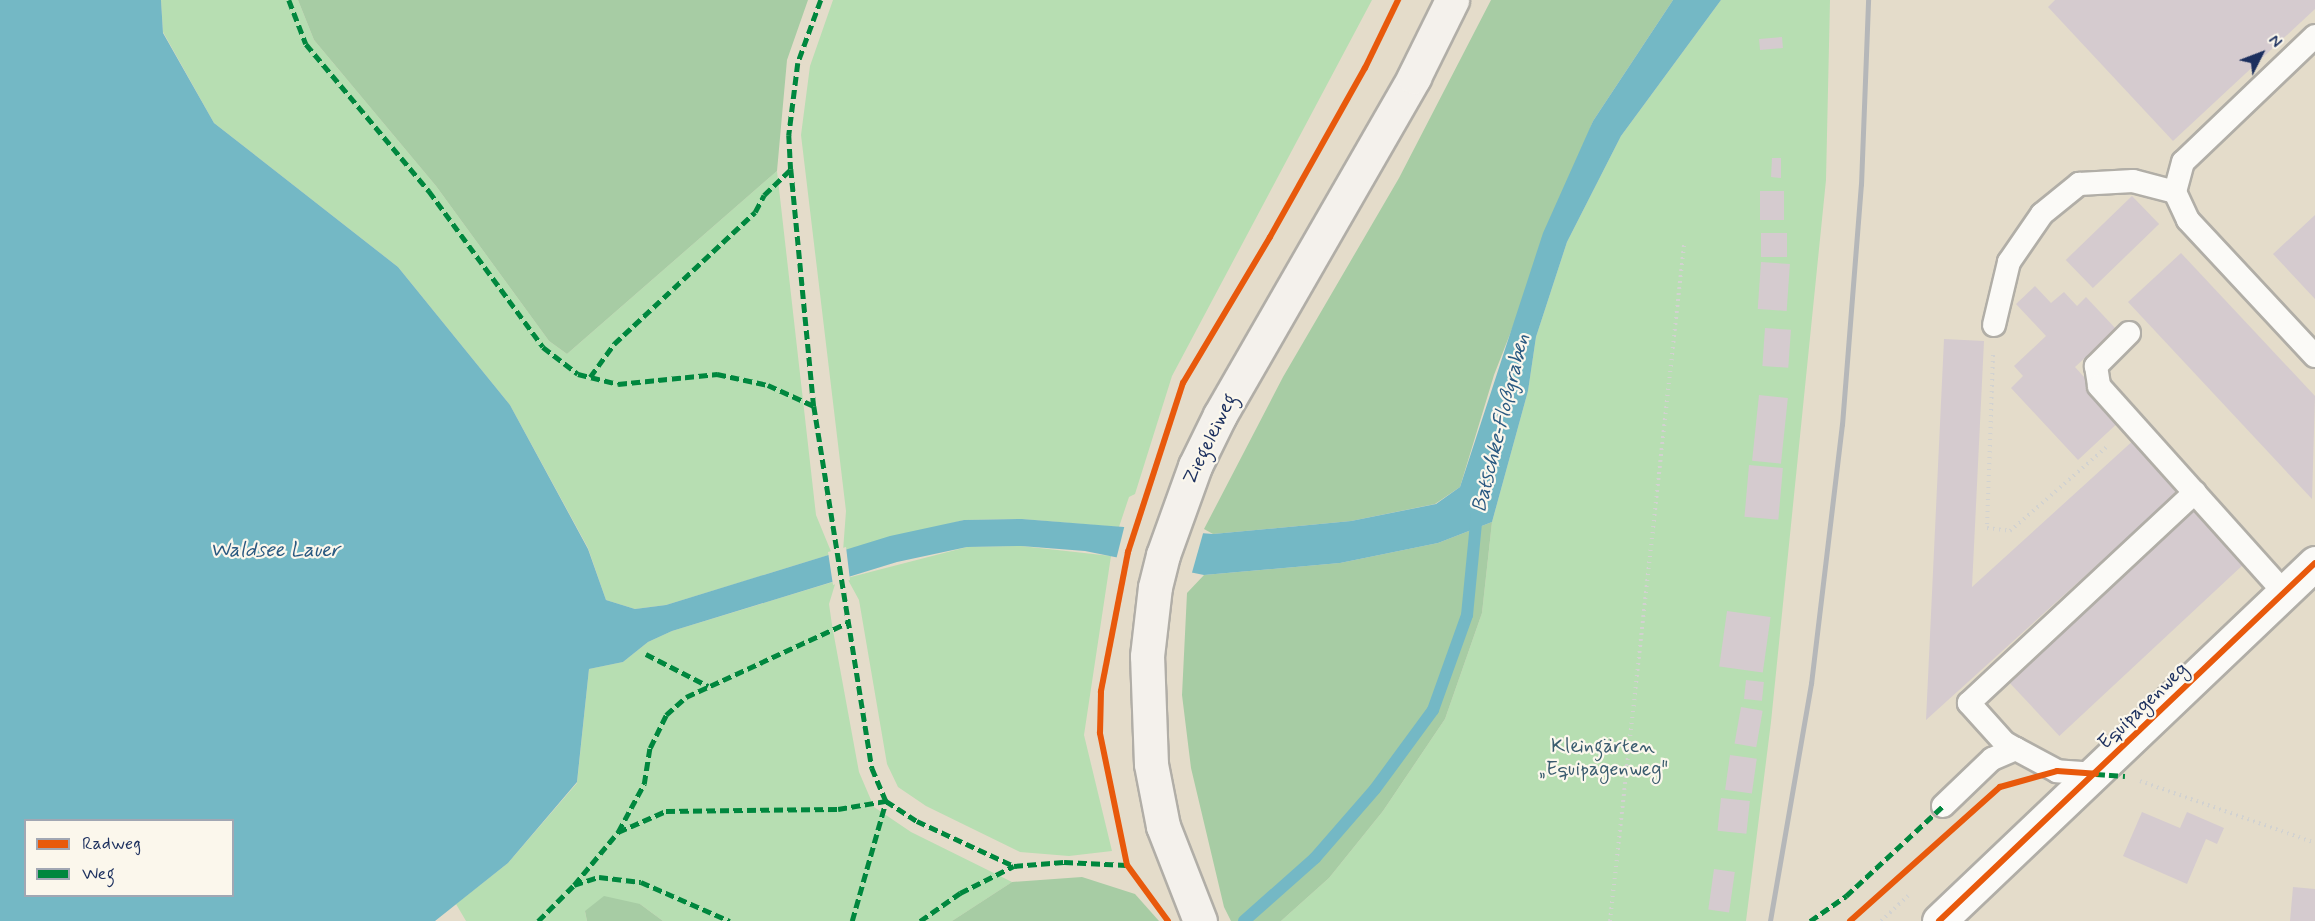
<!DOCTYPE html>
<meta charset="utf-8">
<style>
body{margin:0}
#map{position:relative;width:2315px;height:921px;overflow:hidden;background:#e4dcca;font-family:Mynerve,sans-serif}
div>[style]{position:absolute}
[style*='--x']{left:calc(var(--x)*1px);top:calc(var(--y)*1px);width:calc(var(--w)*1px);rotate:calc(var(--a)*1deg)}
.green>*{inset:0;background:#b7deb2}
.forest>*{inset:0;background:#a7cca4}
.water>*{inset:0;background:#74b8c5}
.pier>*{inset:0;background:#e4dcca}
.stream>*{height:12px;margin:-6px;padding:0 6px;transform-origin:6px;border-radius:6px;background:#74b8c5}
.building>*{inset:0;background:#d5cbcf;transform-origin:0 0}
.path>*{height:4px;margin-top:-2px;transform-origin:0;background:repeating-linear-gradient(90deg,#d2d2d0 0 1.5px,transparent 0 6px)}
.roads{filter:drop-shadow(2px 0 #b1aea7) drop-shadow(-2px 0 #b1aea7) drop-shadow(0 2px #b1aea7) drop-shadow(0 -2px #b1aea7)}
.service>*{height:22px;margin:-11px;padding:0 11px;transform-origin:11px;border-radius:11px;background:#fbfaf7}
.minor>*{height:33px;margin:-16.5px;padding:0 16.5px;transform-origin:16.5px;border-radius:16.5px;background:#fbfaf7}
.secondary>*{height:33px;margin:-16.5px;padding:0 16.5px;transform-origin:16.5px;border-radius:16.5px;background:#f4f1ec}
.rail>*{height:4.5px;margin:-2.25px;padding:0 2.25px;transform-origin:2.25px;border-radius:2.25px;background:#b5b7b9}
.quiet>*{height:4.5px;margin-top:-2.25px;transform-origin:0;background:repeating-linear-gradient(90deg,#00873e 0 9px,transparent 0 13.5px)}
.cycleway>*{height:6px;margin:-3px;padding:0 3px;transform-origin:3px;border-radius:3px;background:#e8590c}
span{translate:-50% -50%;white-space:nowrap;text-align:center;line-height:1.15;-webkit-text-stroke:4.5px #fbf7ec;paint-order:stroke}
.street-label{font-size:20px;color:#1b2f5e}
.park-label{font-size:20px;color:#395b6e}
.water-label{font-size:21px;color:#295981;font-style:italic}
.legend{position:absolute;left:24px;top:819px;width:210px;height:78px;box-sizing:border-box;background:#fbf7ec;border:2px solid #a1a7b3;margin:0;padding:8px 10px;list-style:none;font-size:18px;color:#1b2f5e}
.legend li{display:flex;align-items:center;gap:12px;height:30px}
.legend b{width:30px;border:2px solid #a1a7b3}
.north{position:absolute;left:2231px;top:24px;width:60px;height:60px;-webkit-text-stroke:4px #fbf7ec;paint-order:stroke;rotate:48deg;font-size:16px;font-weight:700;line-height:24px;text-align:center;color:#1b2f5e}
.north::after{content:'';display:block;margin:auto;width:21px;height:27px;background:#1b2f5e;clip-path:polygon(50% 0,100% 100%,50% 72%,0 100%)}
</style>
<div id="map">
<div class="green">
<div style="clip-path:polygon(161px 0,298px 0,314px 40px,436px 186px,549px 341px,567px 354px,777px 171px,816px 515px,832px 554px,666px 605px,635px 609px,606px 600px,588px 548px,510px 405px,398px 267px,214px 123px,163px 32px)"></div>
<div style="clip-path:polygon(833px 0,1372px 0,1172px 376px,1135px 494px,1129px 497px,1119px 527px,1022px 519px,964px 520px,843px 551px,846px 511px,801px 135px,810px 66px)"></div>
<div style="clip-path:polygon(1721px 0,1830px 0,1826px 180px,1771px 722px,1746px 921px,1281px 921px,1329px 878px,1383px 811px,1445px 719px,1482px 613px,1492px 522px,1528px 391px,1536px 337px,1567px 242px,1621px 136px)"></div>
<div style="clip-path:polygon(1021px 546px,1111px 556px,1084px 735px,1112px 851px,1069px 856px,1020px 852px,926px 806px,898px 787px,887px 764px,859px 600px,847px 578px,967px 547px)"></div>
<div style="clip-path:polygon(836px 581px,829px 604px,832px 625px,859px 772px,874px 807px,911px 832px,1012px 882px,952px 921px,663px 921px,640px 904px,585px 911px,587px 921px,466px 921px,456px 904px,508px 863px,577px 783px,589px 669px,623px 662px,648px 642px,672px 631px)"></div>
</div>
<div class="forest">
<div style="clip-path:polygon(298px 0,808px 0,787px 60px,777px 171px,567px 354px,549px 341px,436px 186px,314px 40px)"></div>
<div style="clip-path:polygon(1491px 0,1673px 0,1593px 121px,1494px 375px,1460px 487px,1435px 504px,1351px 521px,1213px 534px,1204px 529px,1283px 377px,1399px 178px)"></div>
<div style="clip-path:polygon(1492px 522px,1482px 613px,1445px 719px,1383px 811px,1329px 878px,1281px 921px,1231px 921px,1224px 907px,1191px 768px,1182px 695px,1187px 593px,1204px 575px,1340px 563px,1438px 543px)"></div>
<div style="clip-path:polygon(1082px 877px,1135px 894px,1159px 921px,952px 921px,1012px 882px)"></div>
<div style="clip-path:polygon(604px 896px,640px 904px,663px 921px,587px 921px,585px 911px)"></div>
</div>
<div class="water">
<div style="clip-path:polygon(evenodd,0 0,161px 0,163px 33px,214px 123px,398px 267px,510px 405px,588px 549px,606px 600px,635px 609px,666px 605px,890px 536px,964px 520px,1022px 519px,1213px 534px,1351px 521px,1436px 504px,1460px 487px,1543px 233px,1593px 121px,1673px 0,1721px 0,1621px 136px,1567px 242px,1536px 337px,1528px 391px,1492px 522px,1438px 543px,1340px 563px,1204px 575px,1085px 551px,1021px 546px,967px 547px,897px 562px,672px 631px,648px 642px,623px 662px,589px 669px,577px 782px,508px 863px,435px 921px,0 921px,0 0,26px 820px,232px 820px,232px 896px,26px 896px,26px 820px)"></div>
</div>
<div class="pier">
<div style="clip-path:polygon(1125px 524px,1204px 530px,1191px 576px,1116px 560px)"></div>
<div style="clip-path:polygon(846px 547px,850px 580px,833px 585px,828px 552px)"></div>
</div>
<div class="stream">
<div style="--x:1244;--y:921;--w:95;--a:-41.6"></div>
<div style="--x:1315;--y:858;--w:91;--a:-49"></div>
<div style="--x:1375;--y:789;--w:98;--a:-53.7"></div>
<div style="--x:1433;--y:710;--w:101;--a:-70.3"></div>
<div style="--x:1467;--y:615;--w:102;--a:-84.4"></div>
</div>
<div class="building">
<div style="clip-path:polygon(2055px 0,2315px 0,2315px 9px,2173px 141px,2048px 7px)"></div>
<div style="left:1782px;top:37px;width:11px;height:23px;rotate:85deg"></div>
<div style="clip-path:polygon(1772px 158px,1781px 158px,1781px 178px,1771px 177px)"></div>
<div style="left:1760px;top:191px;width:24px;height:29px"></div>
<div style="left:2132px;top:196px;width:39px;height:92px;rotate:46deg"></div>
<div style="clip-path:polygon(2315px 215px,2315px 299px,2273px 254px)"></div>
<div style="left:1761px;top:233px;width:26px;height:24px"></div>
<div style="clip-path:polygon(2181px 253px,2315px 396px,2312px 499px,2128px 302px)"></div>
<div style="left:1761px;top:262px;width:29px;height:47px;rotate:4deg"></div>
<div style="clip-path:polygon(2035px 286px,2051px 303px,2064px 292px,2077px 306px,2086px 297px,2116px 329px,2075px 367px,2122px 419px,2078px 460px,2011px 388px,2023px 376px,2014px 366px,2046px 336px,2016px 304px)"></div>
<div style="left:1765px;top:328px;width:26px;height:38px;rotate:4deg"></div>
<div style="clip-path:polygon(1944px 339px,1984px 341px,1972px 587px,2136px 438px,2181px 489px,1926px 720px)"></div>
<div style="left:1759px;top:395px;width:29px;height:66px;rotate:6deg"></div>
<div style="left:1749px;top:465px;width:34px;height:52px;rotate:5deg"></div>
<div style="left:2199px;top:506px;width:73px;height:259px;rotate:47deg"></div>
<div style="left:1727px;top:611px;width:44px;height:56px;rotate:8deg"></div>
<div style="left:1746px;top:680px;width:18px;height:19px;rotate:6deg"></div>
<div style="left:1741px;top:707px;width:22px;height:37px;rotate:10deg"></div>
<div style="left:1730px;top:755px;width:27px;height:35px;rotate:8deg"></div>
<div style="left:1721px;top:798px;width:29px;height:33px;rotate:6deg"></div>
<div style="clip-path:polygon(2142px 812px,2180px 828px,2187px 812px,2224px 828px,2217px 844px,2206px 839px,2187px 884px,2123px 856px)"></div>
<div style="left:1714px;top:869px;width:21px;height:41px;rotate:8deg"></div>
<div style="clip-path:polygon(2293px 887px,2315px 889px,2315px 921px,2290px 921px)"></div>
</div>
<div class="path">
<div style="--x:1993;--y:355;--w:173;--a:92"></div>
<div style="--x:1987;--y:528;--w:23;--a:7"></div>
<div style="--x:2010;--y:531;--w:131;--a:-41"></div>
<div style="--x:2140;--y:781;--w:186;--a:19.5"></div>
<div style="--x:1610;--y:921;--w:680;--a:-83.75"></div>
<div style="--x:1881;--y:921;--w:37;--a:-43"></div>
</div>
<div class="roads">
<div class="service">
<div style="--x:2315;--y:36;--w:182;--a:136.3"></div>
<div style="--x:2183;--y:162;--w:31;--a:105"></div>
<div style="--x:2175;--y:192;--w:31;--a:65"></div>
<div style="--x:2188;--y:220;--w:186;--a:47"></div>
<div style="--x:1994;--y:325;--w:65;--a:-76.6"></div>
<div style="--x:2009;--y:262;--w:58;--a:-55.5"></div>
<div style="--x:2042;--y:214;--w:48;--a:-39"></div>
<div style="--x:2079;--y:184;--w:54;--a:-3.2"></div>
<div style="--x:2133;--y:181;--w:43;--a:14.7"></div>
<div style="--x:2129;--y:333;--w:47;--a:135"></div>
<div style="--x:2096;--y:366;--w:20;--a:81"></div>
<div style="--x:2099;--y:386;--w:277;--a:48.1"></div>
<div style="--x:2096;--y:774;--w:39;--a:-176"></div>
<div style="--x:2057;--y:771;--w:47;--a:-151.8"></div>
<div style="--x:2016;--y:749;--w:13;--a:-151"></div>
<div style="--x:2005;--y:743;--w:54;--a:-132"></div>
<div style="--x:1969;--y:703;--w:309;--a:-43"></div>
<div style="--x:1943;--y:806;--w:68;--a:-43.8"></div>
<div style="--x:1992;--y:759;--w:26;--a:-23"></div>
</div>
<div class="minor">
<div style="--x:1939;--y:921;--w:519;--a:-43.6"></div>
</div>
<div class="secondary">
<div style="--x:1200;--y:921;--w:102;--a:-111.3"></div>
<div style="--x:1163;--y:826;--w:63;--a:-101"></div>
<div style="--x:1151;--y:764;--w:108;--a:-92.1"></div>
<div style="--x:1147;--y:656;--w:69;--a:-83.4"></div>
<div style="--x:1155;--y:587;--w:33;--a:-76"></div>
<div style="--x:1163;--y:555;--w:95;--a:-70.2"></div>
<div style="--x:1195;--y:466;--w:57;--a:-63.9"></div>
<div style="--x:1220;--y:415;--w:390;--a:-60.1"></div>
<div style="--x:1414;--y:77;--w:86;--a:-63.7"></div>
</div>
</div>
<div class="rail">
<div style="--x:1770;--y:921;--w:241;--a:-80.2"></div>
<div style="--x:1811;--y:684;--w:261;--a:-83.2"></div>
<div style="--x:1842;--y:425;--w:241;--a:-85.5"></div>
<div style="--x:1861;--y:185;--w:185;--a:-87.8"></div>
</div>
<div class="quiet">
<div style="--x:289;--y:0;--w:47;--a:68.9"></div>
<div style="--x:306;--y:44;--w:192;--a:50.1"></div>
<div style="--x:429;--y:191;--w:193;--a:53.8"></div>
<div style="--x:543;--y:347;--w:44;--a:37.6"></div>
<div style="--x:578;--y:374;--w:41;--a:14"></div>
<div style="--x:618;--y:384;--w:100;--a:-5.8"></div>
<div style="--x:717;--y:374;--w:52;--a:12.2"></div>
<div style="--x:768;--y:385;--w:51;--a:24.5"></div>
<div style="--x:821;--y:0;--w:67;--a:110.1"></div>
<div style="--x:798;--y:63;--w:73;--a:97.1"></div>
<div style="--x:789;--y:135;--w:34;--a:87"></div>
<div style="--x:791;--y:169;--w:238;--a:84.5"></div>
<div style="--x:814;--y:406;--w:367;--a:80.9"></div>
<div style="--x:872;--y:768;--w:36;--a:67"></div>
<div style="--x:590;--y:377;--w:41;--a:-54"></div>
<div style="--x:614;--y:344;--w:193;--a:-43.1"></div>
<div style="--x:755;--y:212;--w:19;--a:-62"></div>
<div style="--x:764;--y:195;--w:37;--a:-44"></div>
<div style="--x:646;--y:654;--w:70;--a:27.3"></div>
<div style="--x:2096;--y:774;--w:29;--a:4"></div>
<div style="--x:618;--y:832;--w:52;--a:-23.6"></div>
<div style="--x:666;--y:811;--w:172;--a:-0.7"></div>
<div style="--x:838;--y:809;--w:49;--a:-9.5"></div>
<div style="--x:886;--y:801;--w:37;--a:33"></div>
<div style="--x:917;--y:821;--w:107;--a:24.9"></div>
<div style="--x:574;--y:885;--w:69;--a:-50.3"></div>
<div style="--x:618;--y:832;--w:55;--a:-61.6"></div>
<div style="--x:644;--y:784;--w:36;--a:-81"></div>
<div style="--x:650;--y:748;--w:37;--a:-64"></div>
<div style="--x:666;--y:715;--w:27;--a:-42"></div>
<div style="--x:686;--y:697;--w:177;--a:-24.7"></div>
<div style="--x:538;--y:921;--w:51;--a:-45"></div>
<div style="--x:574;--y:885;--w:26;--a:-18"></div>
<div style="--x:599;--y:877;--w:42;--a:6.8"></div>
<div style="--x:641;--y:882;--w:97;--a:23.7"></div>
<div style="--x:852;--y:921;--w:125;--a:-74.2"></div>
<div style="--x:920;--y:921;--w:49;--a:-35"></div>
<div style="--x:960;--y:893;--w:60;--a:-26.6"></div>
<div style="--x:1014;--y:866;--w:50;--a:-4.6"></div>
<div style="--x:1064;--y:862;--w:63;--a:2.7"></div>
<div style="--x:1810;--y:921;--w:44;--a:-34.8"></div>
<div style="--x:1846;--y:896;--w:132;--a:-42.9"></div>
</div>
<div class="cycleway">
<div style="--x:1168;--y:921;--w:69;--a:-126.2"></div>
<div style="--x:1127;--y:865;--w:135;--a:-101.6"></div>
<div style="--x:1100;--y:733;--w:42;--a:-88.6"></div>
<div style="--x:1101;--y:691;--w:142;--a:-79"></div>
<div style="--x:1128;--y:552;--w:178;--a:-72"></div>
<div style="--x:1183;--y:383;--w:170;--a:-59.2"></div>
<div style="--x:1270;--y:237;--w:194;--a:-60.7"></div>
<div style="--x:1365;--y:68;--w:76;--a:-64.1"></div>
<div style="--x:1850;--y:921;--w:201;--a:-41.8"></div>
<div style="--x:2000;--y:787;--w:59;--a:-15.7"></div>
<div style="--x:2057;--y:771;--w:39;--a:4"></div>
<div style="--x:1939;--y:921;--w:519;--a:-43.6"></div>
</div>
<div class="street-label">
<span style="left:1210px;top:439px;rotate:-64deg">Ziegeleiweg</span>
<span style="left:2143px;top:706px;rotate:-44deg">Equipagenweg</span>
</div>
<div class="park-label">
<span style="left:1603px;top:758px">Kleingärten<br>„Equipagenweg"</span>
</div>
<div class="water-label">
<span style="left:1501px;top:423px;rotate:-76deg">Batschke‐Floßgraben</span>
<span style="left:275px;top:550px">Waldsee Lauer</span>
</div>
<ul class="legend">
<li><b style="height:8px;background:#e8590c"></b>Radweg</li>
<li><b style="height:8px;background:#00873e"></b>Weg</li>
</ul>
<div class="north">N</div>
</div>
